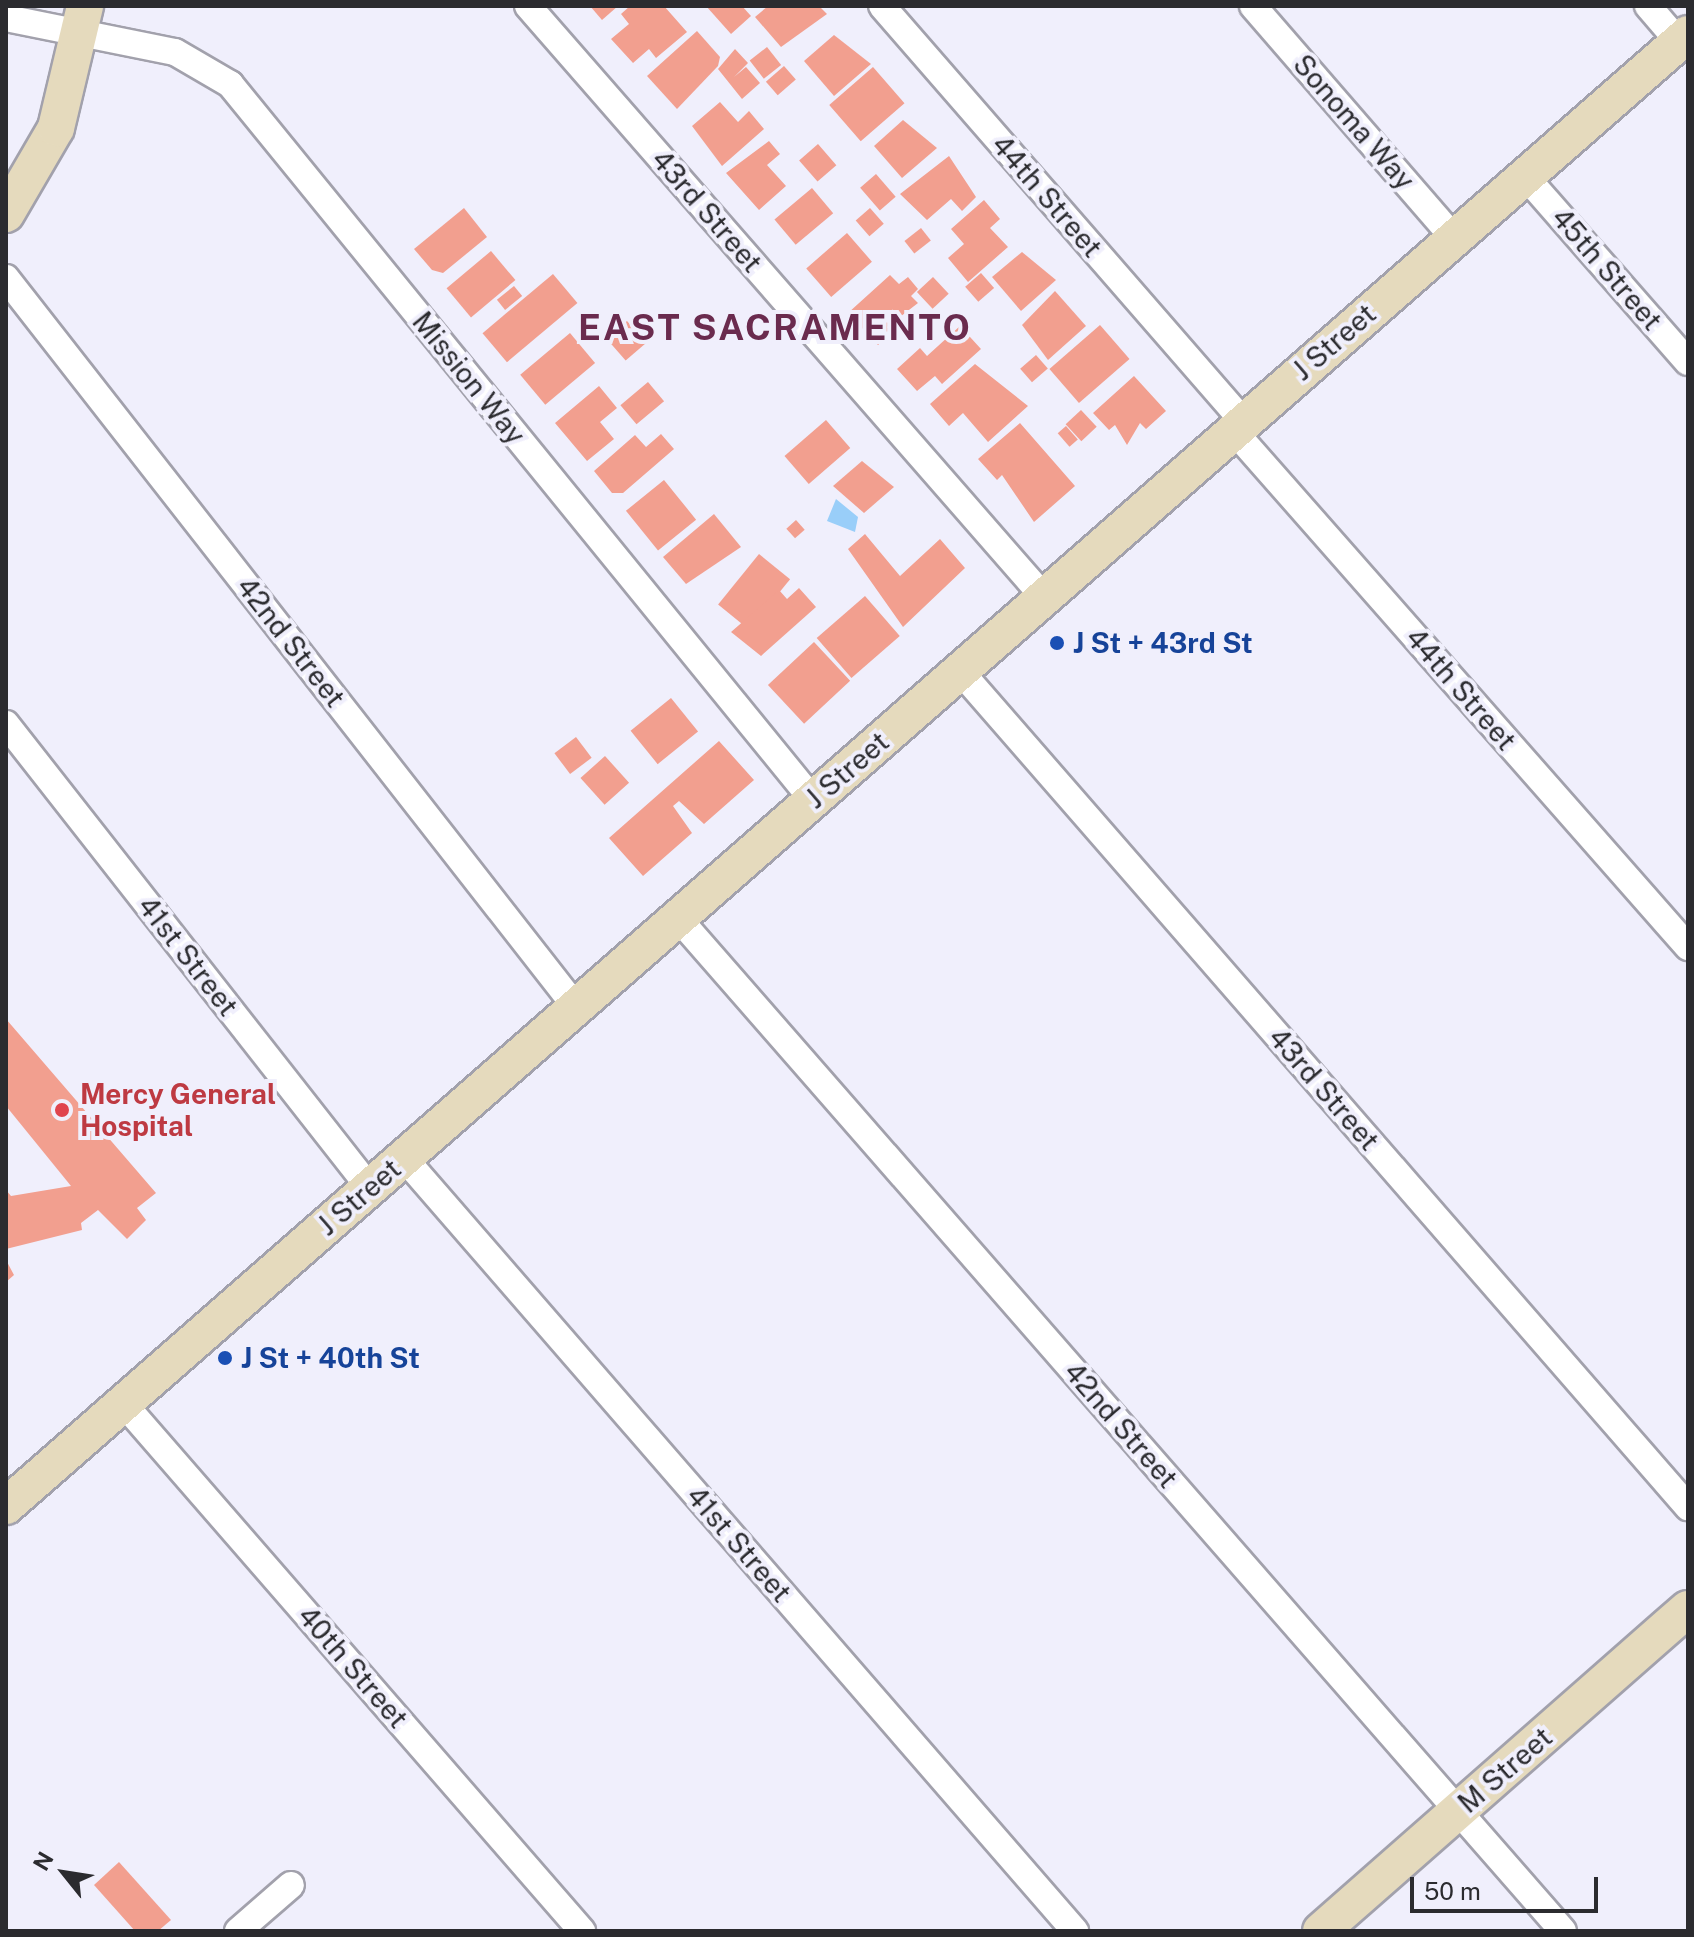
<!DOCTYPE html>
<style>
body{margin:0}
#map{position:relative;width:1694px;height:1937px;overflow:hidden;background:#f0effc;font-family:"Public Sans",sans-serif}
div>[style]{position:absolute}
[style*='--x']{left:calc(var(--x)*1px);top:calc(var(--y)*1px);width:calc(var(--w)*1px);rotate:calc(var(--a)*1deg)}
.water>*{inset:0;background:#99cef9}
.building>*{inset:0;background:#f29f8f;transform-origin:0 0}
.roads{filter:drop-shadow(2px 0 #a2a1ac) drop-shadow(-2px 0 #a2a1ac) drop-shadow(0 2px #a2a1ac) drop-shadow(0 -2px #a2a1ac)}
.street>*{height:26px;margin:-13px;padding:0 13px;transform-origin:13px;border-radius:13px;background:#fff}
.secondary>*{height:36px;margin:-18px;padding:0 18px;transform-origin:18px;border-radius:18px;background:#e5dabd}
.dots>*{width:22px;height:22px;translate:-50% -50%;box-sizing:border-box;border:4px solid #f0effc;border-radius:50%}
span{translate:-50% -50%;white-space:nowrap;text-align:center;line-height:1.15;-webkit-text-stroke:8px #f0effc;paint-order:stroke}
.street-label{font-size:28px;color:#2b2b2f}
.transit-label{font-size:28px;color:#164399;font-weight:700}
.left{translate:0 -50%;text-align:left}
.health-label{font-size:28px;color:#be3a42;font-weight:700}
.district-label{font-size:36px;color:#6a2b4e;font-weight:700;letter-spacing:2px}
.frame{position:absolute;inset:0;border:8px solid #2b2b2f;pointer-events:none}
.north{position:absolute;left:24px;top:1833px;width:80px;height:80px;-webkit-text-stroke:6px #f0effc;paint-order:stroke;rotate:300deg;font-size:22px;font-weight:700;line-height:32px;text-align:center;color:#2b2b2f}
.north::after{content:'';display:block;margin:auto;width:28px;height:36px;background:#2b2b2f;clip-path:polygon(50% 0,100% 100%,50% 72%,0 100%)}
.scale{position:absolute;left:1410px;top:1877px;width:188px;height:36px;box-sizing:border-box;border:4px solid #2b2b2f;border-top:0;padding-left:10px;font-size:24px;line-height:28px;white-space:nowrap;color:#2b2b2f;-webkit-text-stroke:6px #f0effc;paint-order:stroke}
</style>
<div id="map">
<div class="water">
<div style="clip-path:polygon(836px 499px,858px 517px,855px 532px,827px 521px)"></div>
</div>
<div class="building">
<div style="clip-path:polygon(590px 6px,618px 6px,602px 20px)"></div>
<div style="clip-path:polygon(630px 6px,664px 6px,687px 32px,656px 58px,649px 49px,633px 63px,611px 39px,629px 24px,621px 14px)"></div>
<div style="clip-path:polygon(706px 6px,742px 6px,751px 16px,731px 34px)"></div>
<div style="clip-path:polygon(768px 6px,819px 6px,827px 14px,781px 47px,755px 17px)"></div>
<div style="clip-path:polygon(697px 31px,720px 57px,718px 66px,677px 109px,647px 76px)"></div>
<div style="clip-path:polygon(834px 35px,871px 64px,834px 96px,804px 61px)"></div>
<div style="left:767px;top:47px;width:23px;height:22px;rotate:52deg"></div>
<div style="clip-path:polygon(735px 49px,748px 63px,734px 77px,746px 67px,760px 83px,742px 99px,718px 69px)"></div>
<div style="left:784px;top:66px;width:18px;height:24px;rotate:49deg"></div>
<div style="left:873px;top:67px;width:48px;height:58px;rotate:49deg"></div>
<div style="clip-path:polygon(720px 102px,738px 122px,749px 111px,764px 129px,722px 166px,692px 126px)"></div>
<div style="clip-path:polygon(903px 120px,937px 148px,902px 178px,874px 146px)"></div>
<div style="clip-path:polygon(769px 141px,780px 154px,767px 165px,786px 186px,759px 210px,726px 173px)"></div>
<div style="left:818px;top:144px;width:28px;height:25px;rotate:49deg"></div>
<div style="clip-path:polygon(949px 156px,976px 197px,962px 211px,951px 199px,927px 220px,900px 194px)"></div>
<div style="left:876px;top:174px;width:30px;height:21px;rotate:49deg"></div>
<div style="left:812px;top:188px;width:33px;height:49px;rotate:50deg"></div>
<div style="clip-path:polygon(984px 200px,1000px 219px,990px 228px,1008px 247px,968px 282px,948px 258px,964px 244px,951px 229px)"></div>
<div style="clip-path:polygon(464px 208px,487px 237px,443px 273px,432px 270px,414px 249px)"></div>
<div style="left:870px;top:208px;width:21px;height:19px;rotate:49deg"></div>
<div style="left:921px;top:228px;width:16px;height:21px;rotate:52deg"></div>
<div style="left:847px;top:233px;width:38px;height:54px;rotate:49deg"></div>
<div style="left:491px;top:251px;width:38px;height:58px;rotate:50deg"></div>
<div style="clip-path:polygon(1022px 252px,1056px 280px,1021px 311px,992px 277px)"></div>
<div style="left:981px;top:273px;width:20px;height:21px;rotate:49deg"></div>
<div style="left:553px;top:274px;width:38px;height:92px;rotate:50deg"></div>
<div style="clip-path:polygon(890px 275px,899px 284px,908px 277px,918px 289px,911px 296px,918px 303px,887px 327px,892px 332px,878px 345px,848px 313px)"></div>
<div style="left:933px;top:277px;width:23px;height:22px;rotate:47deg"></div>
<div style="left:514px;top:286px;width:13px;height:22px;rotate:51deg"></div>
<div style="clip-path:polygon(1055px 291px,1086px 326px,1048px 360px,1022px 325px)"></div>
<div style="left:627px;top:321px;width:29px;height:27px;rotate:49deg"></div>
<div style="left:1100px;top:325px;width:45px;height:67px;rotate:49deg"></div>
<div style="clip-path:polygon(960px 326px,981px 349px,942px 384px,935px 376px,917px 391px,897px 369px,920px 348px,927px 356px)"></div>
<div style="left:570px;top:333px;width:39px;height:65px;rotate:50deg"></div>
<div style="left:1036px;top:355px;width:18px;height:21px;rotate:49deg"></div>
<div style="clip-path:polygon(975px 364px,1028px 406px,988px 442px,963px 413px,949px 426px,930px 404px)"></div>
<div style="clip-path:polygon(1134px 376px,1166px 411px,1146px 429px,1140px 423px,1127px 445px,1115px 425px,1109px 430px,1093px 413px)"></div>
<div style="left:648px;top:382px;width:25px;height:36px;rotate:50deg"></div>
<div style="clip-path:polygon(599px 386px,617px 408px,600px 422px,614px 439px,587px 461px,555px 423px)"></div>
<div style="left:1081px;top:410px;width:23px;height:21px;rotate:47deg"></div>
<div style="left:826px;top:420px;width:37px;height:55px;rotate:49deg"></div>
<div style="clip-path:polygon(1020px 423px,1075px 486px,1034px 522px,1002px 475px,997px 480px,978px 459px)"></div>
<div style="left:1066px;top:426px;width:18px;height:11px;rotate:49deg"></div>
<div style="clip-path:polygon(661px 434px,674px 449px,623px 493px,612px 493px,594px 471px,635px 435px,646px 447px)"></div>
<div style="clip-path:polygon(862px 461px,894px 487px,864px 513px,833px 486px)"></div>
<div style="left:664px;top:480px;width:51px;height:49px;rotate:51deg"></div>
<div style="clip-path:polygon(714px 514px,741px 547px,686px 584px,663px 557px)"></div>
<div style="left:796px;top:520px;width:13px;height:13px;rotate:48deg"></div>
<div style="clip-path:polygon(865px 534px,900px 576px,940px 539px,965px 568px,903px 627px,848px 549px)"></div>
<div style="left:759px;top:554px;width:40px;height:65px;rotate:39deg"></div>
<div style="clip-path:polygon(799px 588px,816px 607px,761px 656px,731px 632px,779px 590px,787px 599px)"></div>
<div style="left:865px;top:596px;width:53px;height:64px;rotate:49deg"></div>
<div style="left:814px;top:642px;width:53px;height:63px;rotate:47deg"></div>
<div style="left:671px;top:698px;width:43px;height:52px;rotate:51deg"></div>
<div style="left:576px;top:737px;width:26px;height:27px;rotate:53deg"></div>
<div style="clip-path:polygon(719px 741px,754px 780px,704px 824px,679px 801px,673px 806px,692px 833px,643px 876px,609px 838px)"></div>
<div style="left:605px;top:756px;width:36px;height:33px;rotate:48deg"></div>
<div style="clip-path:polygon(6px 1019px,156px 1193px,137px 1208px,146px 1220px,127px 1239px,98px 1210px,81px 1223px,82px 1230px,6px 1249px,6px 1190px,11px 1196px,71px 1186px,6px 1106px)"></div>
<div style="clip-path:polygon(6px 1260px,14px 1275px,6px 1282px)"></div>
<div style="clip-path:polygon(119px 1862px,171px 1920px,158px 1931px,135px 1931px,94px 1885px)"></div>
</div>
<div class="roads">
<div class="street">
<div style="--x:528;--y:6;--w:785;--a:48.88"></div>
<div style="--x:882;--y:6;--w:550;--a:48.98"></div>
<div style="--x:1253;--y:6;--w:307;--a:49.1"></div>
<div style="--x:1648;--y:6;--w:48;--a:49.3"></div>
<div style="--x:6;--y:18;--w:172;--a:11.4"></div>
<div style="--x:175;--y:52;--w:64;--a:30.2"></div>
<div style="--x:230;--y:84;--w:923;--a:50.85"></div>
<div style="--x:1525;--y:176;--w:247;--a:48.8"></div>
<div style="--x:6;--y:278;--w:925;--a:51.98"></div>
<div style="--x:1233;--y:430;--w:689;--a:48.65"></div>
<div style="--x:960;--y:671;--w:1109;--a:48.95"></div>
<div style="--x:6;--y:724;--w:590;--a:51.89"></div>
<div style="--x:678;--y:918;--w:1345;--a:48.86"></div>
<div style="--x:404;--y:1158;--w:1024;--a:49.04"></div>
<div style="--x:123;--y:1403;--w:700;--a:49"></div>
<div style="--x:238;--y:1931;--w:70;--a:-41"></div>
</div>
<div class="secondary">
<div style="--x:6;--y:214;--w:99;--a:-59.8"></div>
<div style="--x:56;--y:128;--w:125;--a:-76.6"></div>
<div style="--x:6;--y:1506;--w:2235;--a:-41.19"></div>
<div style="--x:1321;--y:1931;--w:488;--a:-41.3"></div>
</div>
</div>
<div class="dots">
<div style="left:1057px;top:643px;background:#1a4fb4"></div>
<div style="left:62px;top:1110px;background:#e0444e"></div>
<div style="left:225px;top:1358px;background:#1a4fb4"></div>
</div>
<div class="street-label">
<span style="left:1354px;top:122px;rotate:49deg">Sonoma Way</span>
<span style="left:1047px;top:196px;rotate:49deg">44th Street</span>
<span style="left:707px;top:211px;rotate:49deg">43rd Street</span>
<span style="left:1607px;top:269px;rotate:49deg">45th Street</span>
<span style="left:1334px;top:342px;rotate:-41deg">J Street</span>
<span style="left:469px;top:378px;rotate:51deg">Mission Way</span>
<span style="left:291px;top:642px;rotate:52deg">42nd Street</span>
<span style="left:1461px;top:689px;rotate:49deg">44th Street</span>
<span style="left:847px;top:770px;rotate:-41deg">J Street</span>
<span style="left:188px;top:956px;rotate:52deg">41st Street</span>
<span style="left:1324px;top:1089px;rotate:49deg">43rd Street</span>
<span style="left:359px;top:1197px;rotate:-41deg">J Street</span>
<span style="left:1121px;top:1425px;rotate:49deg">42nd Street</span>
<span style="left:739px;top:1544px;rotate:49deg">41st Street</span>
<span style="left:353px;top:1667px;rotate:49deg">40th Street</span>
<span style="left:1505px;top:1770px;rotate:-41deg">M Street</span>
</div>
<div class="transit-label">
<span class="left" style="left:1073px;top:643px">J St + 43rd St</span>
<span class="left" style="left:241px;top:1358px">J St + 40th St</span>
</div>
<div class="health-label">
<span class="left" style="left:80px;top:1110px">Mercy General<br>Hospital</span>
</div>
<div class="district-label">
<span style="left:775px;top:328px">EAST SACRAMENTO</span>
</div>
<div class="frame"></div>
<div class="north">N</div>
<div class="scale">50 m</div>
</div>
